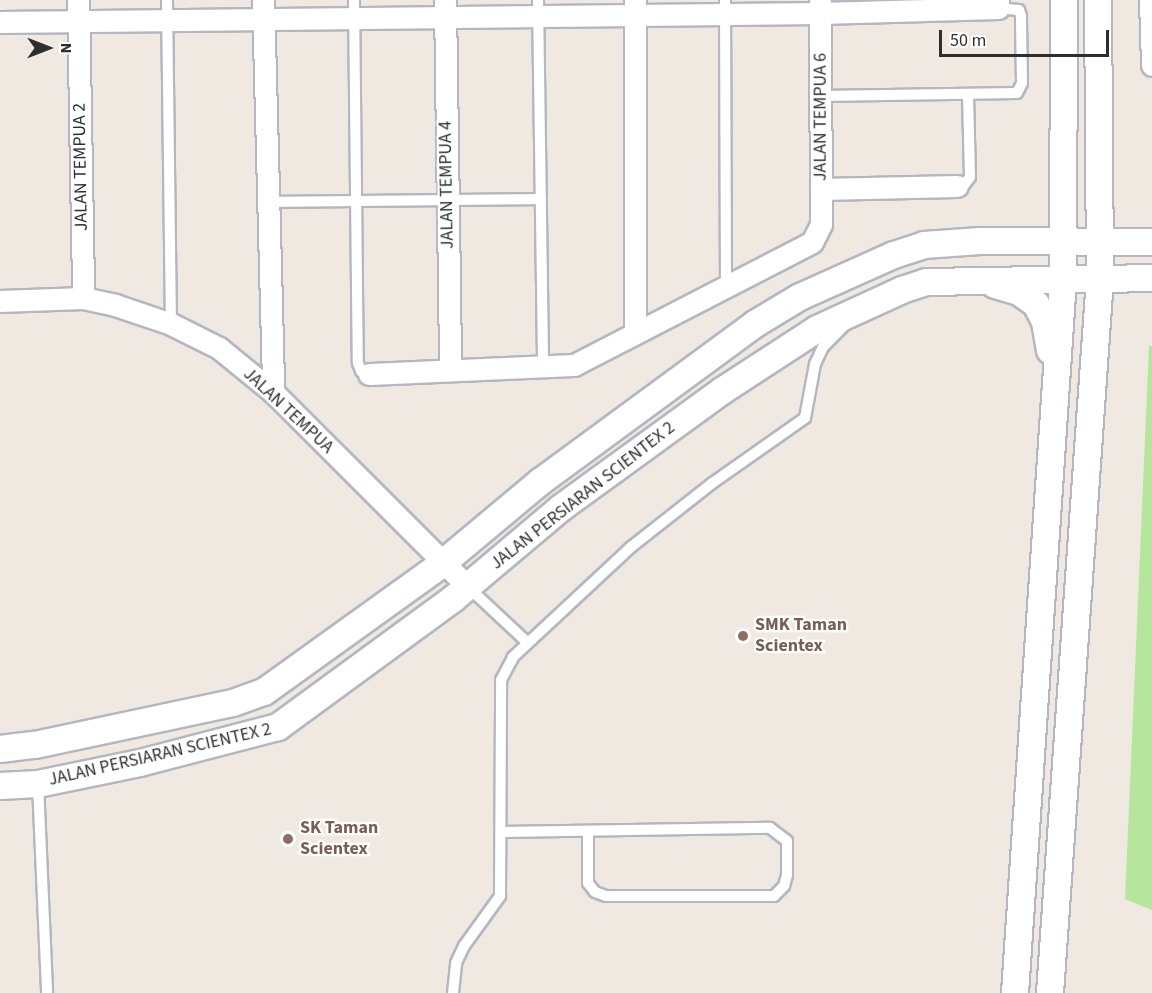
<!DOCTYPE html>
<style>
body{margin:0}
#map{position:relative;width:1152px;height:993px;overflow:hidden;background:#efe9e1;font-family:"Source Sans 3",sans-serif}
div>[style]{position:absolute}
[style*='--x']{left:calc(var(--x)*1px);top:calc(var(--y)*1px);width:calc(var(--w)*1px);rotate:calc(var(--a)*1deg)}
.green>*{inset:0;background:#b6e59e}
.roads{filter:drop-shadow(2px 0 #b4b7c1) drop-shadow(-2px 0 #b4b7c1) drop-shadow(0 2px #b4b7c1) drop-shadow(0 -2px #b4b7c1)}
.service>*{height:10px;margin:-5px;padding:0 5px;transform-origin:5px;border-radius:5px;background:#fff}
.minor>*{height:21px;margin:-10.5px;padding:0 10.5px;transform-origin:10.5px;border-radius:10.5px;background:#fff}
.tertiary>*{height:26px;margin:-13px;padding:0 13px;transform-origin:13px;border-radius:13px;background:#fff}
.dots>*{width:16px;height:16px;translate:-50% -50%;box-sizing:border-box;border:3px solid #fff;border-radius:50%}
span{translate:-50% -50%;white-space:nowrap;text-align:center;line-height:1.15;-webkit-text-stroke:4.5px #fff;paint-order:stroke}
.street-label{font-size:18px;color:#2e2e2e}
.education-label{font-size:18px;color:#785e54;font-weight:700}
.left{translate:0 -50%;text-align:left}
.north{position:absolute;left:18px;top:18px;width:60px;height:60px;-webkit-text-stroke:4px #fff;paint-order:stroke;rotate:90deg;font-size:16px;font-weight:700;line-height:24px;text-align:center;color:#2e2e2e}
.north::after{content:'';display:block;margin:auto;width:21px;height:27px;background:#2e2e2e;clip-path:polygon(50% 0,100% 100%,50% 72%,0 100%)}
.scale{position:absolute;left:939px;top:30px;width:170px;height:27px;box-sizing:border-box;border:3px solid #2e2e2e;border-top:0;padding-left:8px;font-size:18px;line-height:21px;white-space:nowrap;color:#2e2e2e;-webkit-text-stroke:4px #fff;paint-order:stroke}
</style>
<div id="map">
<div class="green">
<div style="clip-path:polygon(1149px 346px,1152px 346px,1152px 910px,1125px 899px)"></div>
</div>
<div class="roads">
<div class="service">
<div style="--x:167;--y:0;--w:324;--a:89.3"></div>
<div style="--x:354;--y:0;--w:363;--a:89.4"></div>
<div style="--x:358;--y:363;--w:9;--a:69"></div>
<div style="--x:361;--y:371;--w:9;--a:21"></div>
<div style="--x:538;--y:0;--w:366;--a:89.2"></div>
<div style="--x:725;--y:0;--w:288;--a:89.8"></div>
<div style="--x:821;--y:96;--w:196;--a:-0.9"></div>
<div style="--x:1017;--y:93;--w:11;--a:-63"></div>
<div style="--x:1022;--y:83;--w:67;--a:-90.9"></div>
<div style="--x:1021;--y:16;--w:6;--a:-108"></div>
<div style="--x:1019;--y:10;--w:21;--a:-175"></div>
<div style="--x:957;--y:186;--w:7;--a:-8"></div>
<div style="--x:964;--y:185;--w:10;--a:-53"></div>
<div style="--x:970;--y:177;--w:83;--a:-91.4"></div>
<div style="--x:268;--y:202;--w:273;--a:-0.6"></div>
<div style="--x:467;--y:586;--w:83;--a:43.1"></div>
<div style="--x:38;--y:784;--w:209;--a:87.5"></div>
<div style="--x:502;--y:832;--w:268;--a:-0.9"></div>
<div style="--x:770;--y:828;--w:21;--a:37"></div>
<div style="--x:787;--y:841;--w:34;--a:90"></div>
<div style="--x:787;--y:875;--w:11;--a:105"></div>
<div style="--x:784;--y:886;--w:14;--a:135"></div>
<div style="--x:774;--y:896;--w:168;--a:180"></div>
<div style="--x:606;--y:896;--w:12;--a:-160"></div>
<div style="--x:595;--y:892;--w:11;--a:-128"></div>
<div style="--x:588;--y:883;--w:52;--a:-90"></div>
<div style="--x:453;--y:993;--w:30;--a:-84"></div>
<div style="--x:456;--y:963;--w:19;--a:-65"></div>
<div style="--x:464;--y:946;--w:62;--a:-54.2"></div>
<div style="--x:500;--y:896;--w:216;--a:-89.7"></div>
<div style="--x:501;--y:680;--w:26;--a:-62"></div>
<div style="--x:513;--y:657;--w:161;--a:-43"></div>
<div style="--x:631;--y:547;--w:102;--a:-38.2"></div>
<div style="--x:711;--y:484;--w:115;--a:-35.1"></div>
<div style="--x:805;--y:418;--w:55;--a:-79.5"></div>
<div style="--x:815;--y:364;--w:19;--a:-65"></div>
<div style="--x:823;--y:347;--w:31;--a:-45"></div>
</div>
<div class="minor">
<div style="--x:78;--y:0;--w:298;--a:89"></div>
<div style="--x:263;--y:0;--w:392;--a:88.5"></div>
<div style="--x:445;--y:0;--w:370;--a:89.2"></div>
<div style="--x:635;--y:0;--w:331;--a:90"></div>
<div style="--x:1150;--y:0;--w:65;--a:88.2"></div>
<div style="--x:0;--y:22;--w:821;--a:-0.63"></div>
<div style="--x:821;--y:13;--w:177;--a:-1.6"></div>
<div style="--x:998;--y:8;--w:8;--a:-90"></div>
<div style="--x:821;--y:189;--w:136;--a:-1.3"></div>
<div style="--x:0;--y:301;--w:83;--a:-2.1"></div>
<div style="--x:83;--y:298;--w:33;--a:12"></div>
<div style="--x:115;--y:305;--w:59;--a:18.7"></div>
<div style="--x:171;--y:324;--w:54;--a:26.6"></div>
<div style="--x:219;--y:348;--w:70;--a:39.2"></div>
<div style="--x:273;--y:392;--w:274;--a:45"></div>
<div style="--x:369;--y:374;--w:205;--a:-2.5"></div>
<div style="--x:574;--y:365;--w:268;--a:-27.3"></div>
<div style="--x:812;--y:242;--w:20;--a:-63"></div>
<div style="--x:821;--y:224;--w:223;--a:-90.3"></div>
</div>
<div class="tertiary">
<div style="--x:995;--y:285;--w:25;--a:16"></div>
<div style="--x:1019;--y:292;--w:21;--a:35"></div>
<div style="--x:1036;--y:304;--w:20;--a:63"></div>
<div style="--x:1045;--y:322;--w:29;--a:80"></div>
<div style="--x:0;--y:749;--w:35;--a:-7"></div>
<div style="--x:35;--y:745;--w:202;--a:-12"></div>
<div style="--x:233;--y:703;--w:33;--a:-20"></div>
<div style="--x:264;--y:692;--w:219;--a:-35.7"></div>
<div style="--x:442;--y:564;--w:128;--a:-39.9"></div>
<div style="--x:540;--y:482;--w:267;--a:-36.3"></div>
<div style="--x:755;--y:324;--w:52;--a:-31"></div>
<div style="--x:800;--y:297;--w:103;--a:-24.1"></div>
<div style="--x:894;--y:255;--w:32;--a:-18"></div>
<div style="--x:924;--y:245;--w:56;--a:-4.1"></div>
<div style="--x:980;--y:241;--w:172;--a:0.3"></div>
<div style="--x:0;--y:786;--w:38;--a:-3"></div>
<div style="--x:38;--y:784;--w:104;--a:-11.6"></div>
<div style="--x:140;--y:763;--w:143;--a:-14.6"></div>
<div style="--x:278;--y:727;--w:217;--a:-36.2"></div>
<div style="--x:453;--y:599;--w:141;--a:-40.1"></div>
<div style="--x:561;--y:508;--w:199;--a:-36"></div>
<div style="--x:722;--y:391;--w:113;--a:-33.1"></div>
<div style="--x:817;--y:329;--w:94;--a:-24.6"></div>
<div style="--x:902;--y:290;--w:26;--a:-18"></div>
<div style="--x:927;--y:282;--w:225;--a:-1"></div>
<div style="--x:1015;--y:993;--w:716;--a:-86.15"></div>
<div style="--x:1063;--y:279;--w:279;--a:-89.8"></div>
<div style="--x:1050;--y:993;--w:717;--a:-86"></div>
<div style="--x:1100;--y:278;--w:278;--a:-90.4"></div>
</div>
</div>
<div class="dots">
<div style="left:743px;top:636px;background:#8d6e63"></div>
<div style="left:288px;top:839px;background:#8d6e63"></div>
</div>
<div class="street-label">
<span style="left:821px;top:117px;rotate:-90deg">JALAN TEMPUA 6</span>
<span style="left:81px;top:167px;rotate:-91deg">JALAN TEMPUA 2</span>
<span style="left:447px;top:185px;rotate:-91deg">JALAN TEMPUA 4</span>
<span style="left:288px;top:411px;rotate:43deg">JALAN TEMPUA</span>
<span style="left:583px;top:496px;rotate:-38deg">JALAN PERSIARAN SCIENTEX 2</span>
<span style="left:160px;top:755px;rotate:-13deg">JALAN PERSIARAN SCIENTEX 2</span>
</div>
<div class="education-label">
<span class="left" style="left:755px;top:636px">SMK Taman<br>Scientex</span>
<span class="left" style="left:300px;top:839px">SK Taman<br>Scientex</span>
</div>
<div class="north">N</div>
<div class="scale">50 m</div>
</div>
